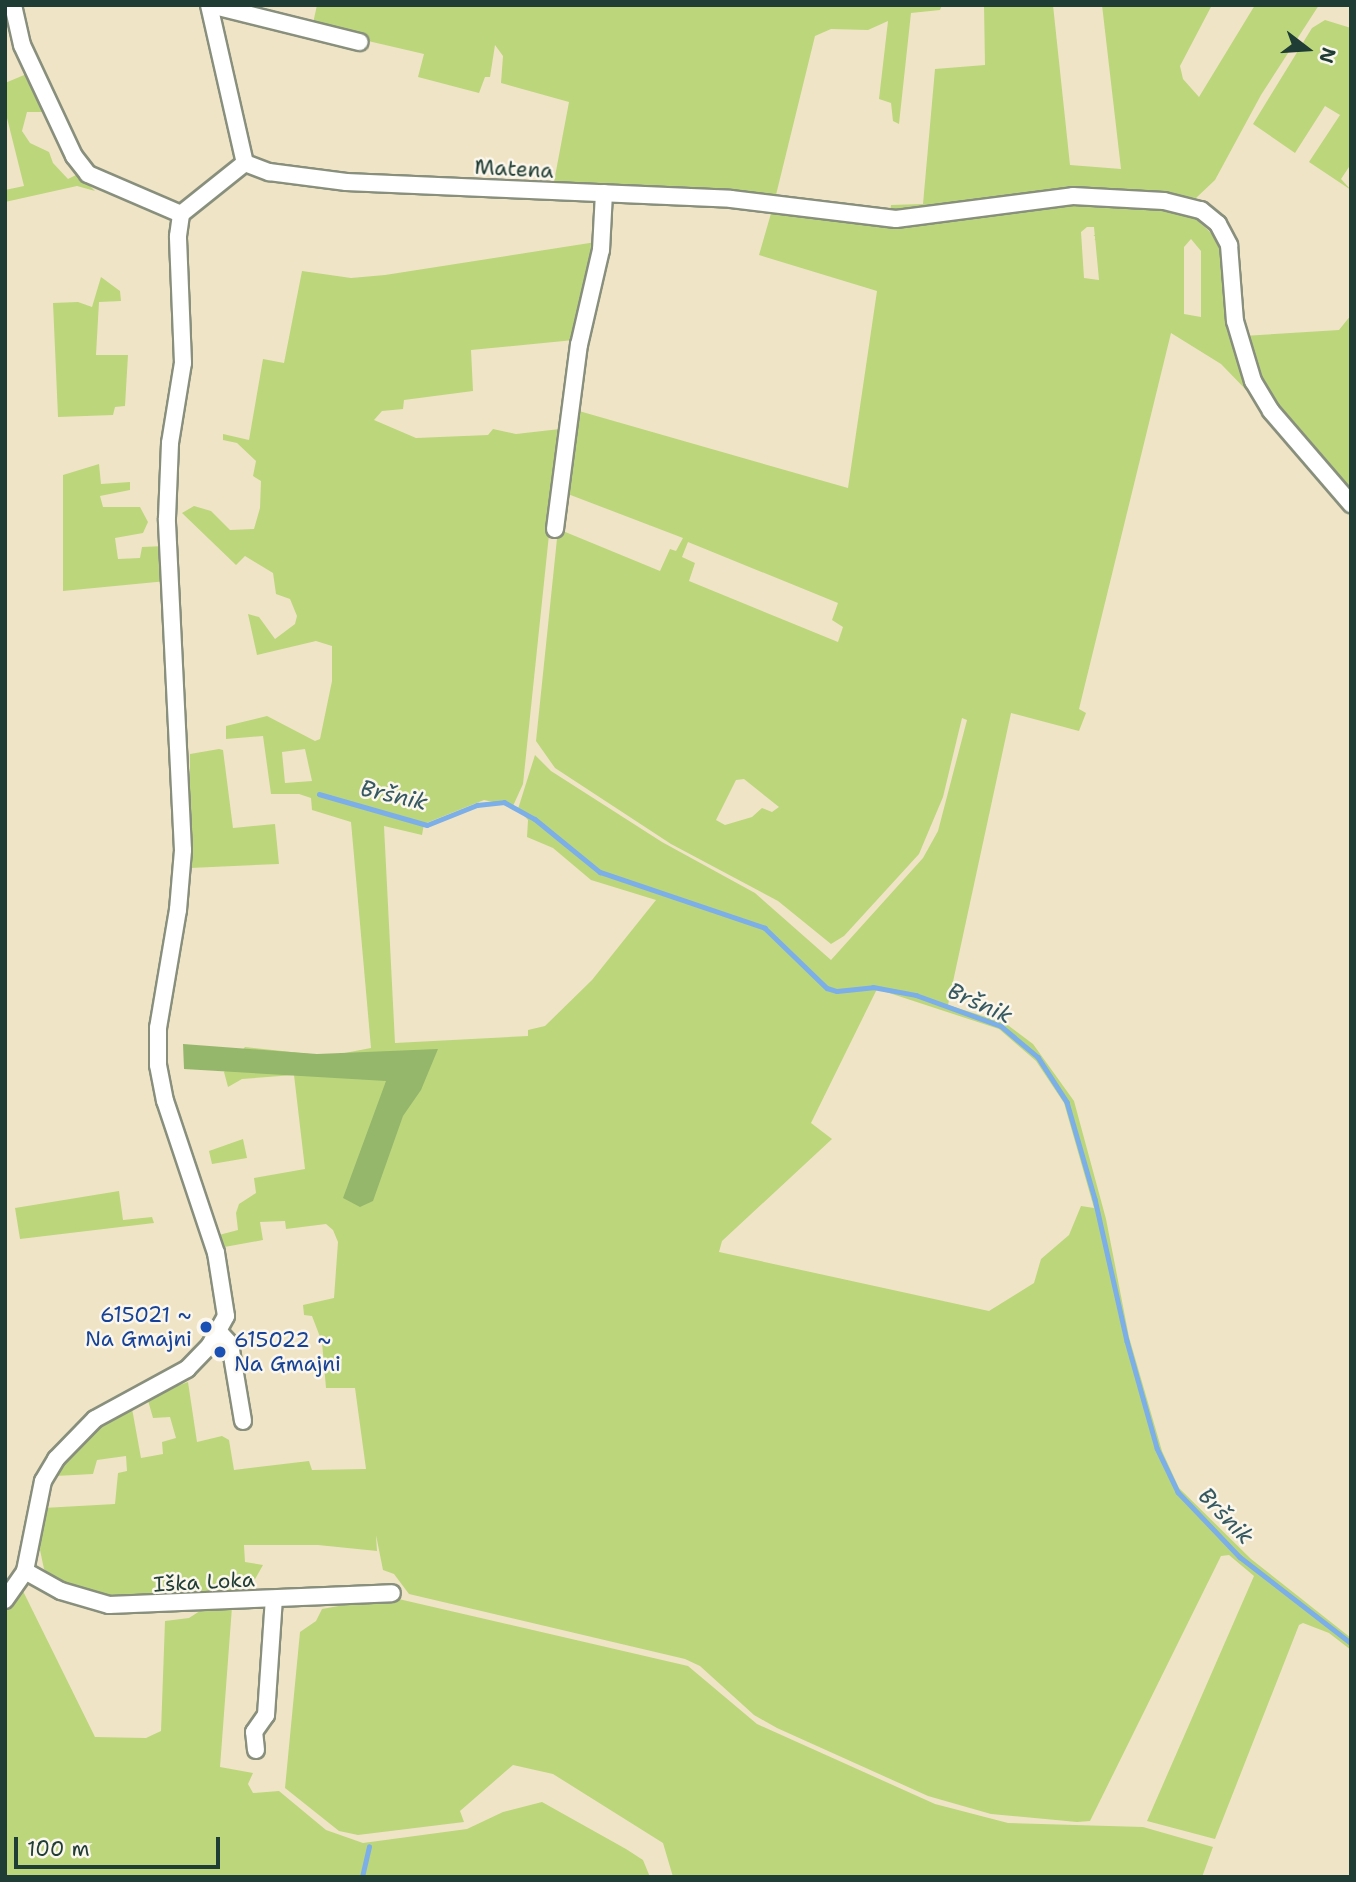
<!DOCTYPE html>
<meta charset="utf-8">
<style>
body{margin:0}
#map{position:relative;width:1356px;height:1882px;overflow:hidden;background:#f0e4c6;font-family:"Shantell Sans",sans-serif}
div>[style]{position:absolute}
[style*='--x']{left:calc(var(--x)*1px);top:calc(var(--y)*1px);width:calc(var(--w)*1px);rotate:calc(var(--a)*1deg)}
.green>*{inset:0;background:#bcd67c}
.forest>*{inset:0;background:#95b76c}
.stream>*{height:4.5px;margin:-2.25px;padding:0 2.25px;transform-origin:2.25px;border-radius:2.25px;background:#7caee8}
.roads{filter:drop-shadow(2px 0 #88907d) drop-shadow(-2px 0 #88907d) drop-shadow(0 2px #88907d) drop-shadow(0 -2px #88907d)}
.minor>*{height:16px;margin:-8px;padding:0 8px;transform-origin:8px;border-radius:8px;background:#fff}
.dots>*{width:19px;height:19px;translate:-50% -50%;box-sizing:border-box;border:4px solid #fbf7ec;border-radius:50%}
span{translate:-50% -50%;white-space:nowrap;text-align:center;line-height:1.15;-webkit-text-stroke:5px #fbf7ec;paint-order:stroke}
.street-label{font-size:21px;color:#1f3d34}
.transit-label{font-size:21px;color:#164399}
.right{translate:-100% -50%;text-align:right}
.left{translate:0 -50%;text-align:left}
.water-label{font-size:23px;color:#365961;font-style:italic}
.frame{position:absolute;inset:0;border:7px solid #1f3d34;pointer-events:none}
.north{position:absolute;left:1272px;top:14px;width:70px;height:70px;-webkit-text-stroke:5px #fbf7ec;paint-order:stroke;rotate:107deg;font-size:19px;font-weight:700;line-height:28px;text-align:center;color:#1f3d34}
.north::after{content:'';display:block;margin:auto;width:24px;height:32px;background:#1f3d34;clip-path:polygon(50% 0,100% 100%,50% 72%,0 100%)}
.scale{position:absolute;left:14px;top:1837px;width:206px;height:32px;box-sizing:border-box;border:4px solid #1f3d34;border-top:0;padding-left:9px;font-size:21px;line-height:24px;white-space:nowrap;color:#1f3d34;-webkit-text-stroke:5px #fbf7ec;paint-order:stroke}
</style>
<div id="map">
<div class="green">
<div style="clip-path:polygon(317px 5px,942px 5px,940px 10px,911px 13px,899px 124px,893px 121px,891px 103px,879px 99px,888px 21px,868px 30px,831px 29px,815px 36px,775px 199px,553px 187px,569px 102px,501px 83px,503px 56px,495px 45px,490px 77px,485px 77px,479px 93px,418px 77px,424px 54px,312px 28px)"></div>
<div style="clip-path:polygon(984px 5px,1053px 5px,1070px 165px,1121px 169px,1102px 5px,1212px 5px,1180px 66px,1183px 79px,1199px 97px,1255px 5px,1319px 5px,1261px 95px,1215px 180px,1196px 198px,1143px 192px,890px 213px,891px 205px,923px 204px,935px 69px,985px 65px)"></div>
<div style="clip-path:polygon(1325px 20px,1351px 28px,1351px 164px,1341px 179px,1351px 190px,1309px 162px,1340px 115px,1325px 106px,1295px 153px,1253px 124px,1312px 28px)"></div>
<div style="clip-path:polygon(29px 73px,45px 112px,27px 112px,22px 131px,30px 143px,49px 152px,53px 163px,68px 179px,78px 174px,95px 191px,77px 186px,5px 202px,5px 190px,24px 186px,5px 110px,5px 83px)"></div>
<div style="clip-path:polygon(evenodd,1144px 203px,1190px 214px,1219px 240px,1230px 275px,1229px 335px,1253px 397px,1221px 364px,1171px 333px,1079px 709px,1086px 713px,1079px 731px,1011px 713px,948px 1005px,1005px 1023px,1033px 1044px,1074px 1101px,1106px 1219px,1129px 1337px,1162px 1451px,1179px 1488px,1251px 1559px,1351px 1638px,1351px 1650px,1329px 1633px,1303px 1623px,1299px 1625px,1215px 1839px,1147px 1821px,1254px 1576px,1229px 1555px,1221px 1556px,1090px 1821px,1077px 1822px,991px 1814px,928px 1796px,777px 1728px,754px 1715px,700px 1666px,685px 1659px,409px 1594px,394px 1574px,383px 1570px,376px 1535px,377px 1551px,318px 1545px,244px 1545px,245px 1562px,263px 1565px,246px 1595px,110px 1599px,63px 1584px,44px 1569px,40px 1550px,43px 1508px,115px 1504px,118px 1473px,127px 1471px,126px 1456px,97px 1460px,93px 1474px,55px 1476px,80px 1439px,131px 1403px,141px 1458px,163px 1454px,162px 1442px,176px 1438px,170px 1417px,153px 1418px,147px 1397px,188px 1382px,197px 1442px,222px 1436px,229px 1440px,234px 1470px,309px 1461px,312px 1470px,366px 1469px,355px 1388px,326px 1388px,322px 1342px,312px 1316px,304px 1315px,303px 1305px,334px 1298px,338px 1242px,333px 1230px,326px 1224px,286px 1229px,285px 1221px,260px 1222px,263px 1240px,219px 1248px,215px 1236px,238px 1230px,236px 1213px,239px 1204px,256px 1193px,254px 1178px,305px 1169px,294px 1075px,242px 1079px,228px 1087px,224px 1072px,245px 1047px,329px 1056px,371px 1048px,351px 822px,312px 810px,311px 798px,299px 794px,271px 794px,263px 736px,226px 739px,226px 726px,267px 716px,315px 741px,320px 739px,332px 681px,332px 646px,316px 641px,257px 655px,248px 614px,259px 617px,275px 639px,295px 624px,297px 616px,290px 599px,276px 594px,273px 573px,245px 556px,236px 565px,182px 513px,194px 506px,211px 511px,230px 530px,254px 529px,260px 508px,261px 481px,253px 476px,256px 461px,237px 443px,223px 440px,223px 434px,249px 440px,263px 359px,284px 363px,302px 271px,351px 278px,385px 275px,596px 242px,574px 340px,471px 350px,473px 391px,404px 400px,403px 409px,382px 411px,374px 420px,416px 438px,488px 435px,493px 429px,516px 434px,560px 429px,523px 784px,513px 806px,484px 800px,424px 824px,422px 835px,384px 826px,395px 1043px,528px 1036px,528px 1030px,545px 1026px,592px 980px,656px 900px,591px 880px,553px 848px,527px 837px,528px 820px,518px 809px,535px 755px,551px 771px,662px 842px,755px 893px,831px 960px,923px 858px,938px 831px,967px 720px,962px 718px,943px 797px,919px 854px,844px 936px,831px 944px,778px 901px,671px 844px,555px 768px,536px 741px,558px 529px,660px 571px,670px 549px,676px 551px,683px 538px,560px 491px,572px 409px,848px 488px,877px 291px,759px 255px,772px 210px,816px 219px,906px 224px,1063px 204px,1144px 203px,1087px 227px,1094px 227px,1099px 280px,1084px 278px,1081px 232px,1087px 227px,1144px 203px,1191px 239px,1201px 251px,1201px 317px,1184px 314px,1184px 247px,1191px 239px,1144px 203px,688px 542px,838px 603px,832px 620px,843px 627px,838px 642px,689px 581px,695px 563px,682px 557px,688px 542px,1144px 203px,305px 749px,312px 781px,285px 783px,282px 752px,305px 749px,1144px 203px,744px 779px,779px 807px,772px 812px,762px 808px,752px 817px,725px 825px,716px 820px,736px 780px,744px 779px,1144px 203px,877px 989px,999px 1029px,1036px 1061px,1064px 1103px,1094px 1208px,1081px 1206px,1069px 1235px,1041px 1259px,1034px 1283px,989px 1311px,719px 1252px,722px 1241px,832px 1139px,811px 1123px,877px 989px)"></div>
<div style="clip-path:polygon(101px 277px,120px 291px,121px 301px,99px 302px,96px 355px,128px 355px,125px 406px,115px 407px,113px 415px,58px 417px,53px 303px,78px 302px,92px 307px)"></div>
<div style="clip-path:polygon(1351px 315px,1351px 496px,1270px 399px,1253px 369px,1243px 336px,1339px 330px)"></div>
<div style="clip-path:polygon(99px 464px,101px 484px,130px 482px,130px 490px,100px 496px,103px 507px,140px 507px,148px 522px,143px 533px,115px 538px,118px 559px,140px 558px,142px 547px,165px 546px,167px 581px,63px 591px,63px 475px)"></div>
<div style="clip-path:polygon(219px 749px,223px 750px,233px 828px,275px 824px,279px 864px,190px 868px,190px 754px)"></div>
<div style="clip-path:polygon(243px 1139px,247px 1158px,212px 1164px,209px 1151px)"></div>
<div style="clip-path:polygon(119px 1191px,123px 1220px,152px 1217px,154px 1223px,20px 1239px,15px 1208px)"></div>
<div style="clip-path:polygon(23px 1591px,95px 1737px,146px 1738px,161px 1731px,165px 1621px,189px 1618px,203px 1609px,232px 1607px,220px 1767px,253px 1773px,248px 1784px,253px 1793px,279px 1791px,326px 1830px,363px 1843px,467px 1829px,503px 1812px,542px 1802px,626px 1849px,643px 1860px,650px 1877px,5px 1877px,5px 1608px)"></div>
<div style="clip-path:polygon(390px 1597px,688px 1666px,757px 1724px,935px 1804px,1008px 1823px,1143px 1827px,1213px 1847px,1202px 1877px,673px 1877px,663px 1843px,553px 1774px,513px 1765px,460px 1811px,464px 1822px,358px 1835px,339px 1831px,285px 1788px,300px 1632px,316px 1621px,322px 1609px)"></div>
</div>
<div class="forest">
<div style="clip-path:polygon(183px 1044px,317px 1054px,438px 1049px,421px 1090px,403px 1116px,373px 1201px,360px 1207px,343px 1198px,386px 1081px,184px 1069px)"></div>
</div>
<div class="stream">
<div style="--x:319;--y:794;--w:112;--a:16"></div>
<div style="--x:427;--y:825;--w:54;--a:-21.8"></div>
<div style="--x:477;--y:805;--w:27;--a:-6"></div>
<div style="--x:504;--y:802;--w:35;--a:29"></div>
<div style="--x:535;--y:819;--w:84;--a:39.2"></div>
<div style="--x:600;--y:872;--w:174;--a:18.7"></div>
<div style="--x:765;--y:928;--w:86;--a:44.1"></div>
<div style="--x:827;--y:988;--w:10;--a:17"></div>
<div style="--x:837;--y:991;--w:36;--a:-6"></div>
<div style="--x:873;--y:987;--w:44;--a:10.5"></div>
<div style="--x:916;--y:995;--w:90;--a:20"></div>
<div style="--x:1001;--y:1026;--w:48;--a:40"></div>
<div style="--x:1038;--y:1057;--w:54;--a:57.2"></div>
<div style="--x:1067;--y:1102;--w:101;--a:73.9"></div>
<div style="--x:1095;--y:1199;--w:146;--a:77.3"></div>
<div style="--x:1127;--y:1341;--w:111;--a:74.3"></div>
<div style="--x:1157;--y:1448;--w:49;--a:64.5"></div>
<div style="--x:1178;--y:1492;--w:90;--a:46.4"></div>
<div style="--x:1240;--y:1557;--w:140;--a:37.8"></div>
<div style="--x:362;--y:1877;--w:31;--a:-77"></div>
</div>
<div class="roads">
<div class="minor">
<div style="--x:13;--y:5;--w:41;--a:77.3"></div>
<div style="--x:22;--y:45;--w:123;--a:64.9"></div>
<div style="--x:74;--y:156;--w:23;--a:52"></div>
<div style="--x:88;--y:174;--w:101;--a:23.3"></div>
<div style="--x:209;--y:5;--w:162;--a:77.2"></div>
<div style="--x:210;--y:5;--w:154;--a:13.9"></div>
<div style="--x:245;--y:163;--w:26;--a:21"></div>
<div style="--x:269;--y:172;--w:78;--a:7.4"></div>
<div style="--x:346;--y:182;--w:385;--a:2.5"></div>
<div style="--x:731;--y:199;--w:166;--a:6.9"></div>
<div style="--x:896;--y:219;--w:178;--a:-7.4"></div>
<div style="--x:1073;--y:196;--w:91;--a:3.1"></div>
<div style="--x:1164;--y:201;--w:38;--a:14"></div>
<div style="--x:1201;--y:210;--w:22;--a:39"></div>
<div style="--x:1218;--y:224;--w:24;--a:62"></div>
<div style="--x:1229;--y:245;--w:76;--a:85.5"></div>
<div style="--x:1235;--y:321;--w:63;--a:73.3"></div>
<div style="--x:1253;--y:381;--w:35;--a:59"></div>
<div style="--x:1271;--y:411;--w:123;--a:49.3"></div>
<div style="--x:555;--y:529;--w:186;--a:-82.6"></div>
<div style="--x:579;--y:345;--w:98;--a:-77"></div>
<div style="--x:601;--y:250;--w:57;--a:-87"></div>
<div style="--x:219;--y:1332;--w:16;--a:47"></div>
<div style="--x:230;--y:1344;--w:78;--a:80.4"></div>
<div style="--x:25;--y:1571;--w:41;--a:29.1"></div>
<div style="--x:61;--y:1591;--w:50;--a:16.3"></div>
<div style="--x:109;--y:1605;--w:283;--a:-2.4"></div>
<div style="--x:5;--y:1600;--w:35;--a:-55"></div>
<div style="--x:25;--y:1571;--w:92;--a:-78.7"></div>
<div style="--x:43;--y:1481;--w:26;--a:-59"></div>
<div style="--x:56;--y:1459;--w:56;--a:-45.7"></div>
<div style="--x:95;--y:1419;--w:105;--a:-28.5"></div>
<div style="--x:187;--y:1369;--w:33;--a:-46"></div>
<div style="--x:210;--y:1345;--w:33;--a:-61"></div>
<div style="--x:226;--y:1316;--w:64;--a:-99"></div>
<div style="--x:216;--y:1253;--w:160;--a:-108.5"></div>
<div style="--x:165;--y:1101;--w:37;--a:-101"></div>
<div style="--x:158;--y:1065;--w:37;--a:-90"></div>
<div style="--x:158;--y:1028;--w:120;--a:-80.4"></div>
<div style="--x:178;--y:910;--w:60;--a:-85.2"></div>
<div style="--x:183;--y:850;--w:332;--a:-92.8"></div>
<div style="--x:167;--y:518;--w:75;--a:-87.7"></div>
<div style="--x:170;--y:443;--w:81;--a:-80.8"></div>
<div style="--x:183;--y:363;--w:127;--a:-92.3"></div>
<div style="--x:178;--y:236;--w:22;--a:-82"></div>
<div style="--x:181;--y:214;--w:82;--a:-38.6"></div>
<div style="--x:256;--y:1750;--w:18;--a:-96"></div>
<div style="--x:254;--y:1732;--w:21;--a:-55"></div>
<div style="--x:266;--y:1715;--w:116;--a:-86.1"></div>
</div>
</div>
<div class="dots">
<div style="left:206px;top:1327px;background:#1a4fb4"></div>
<div style="left:220px;top:1352px;background:#1a4fb4"></div>
</div>
<div class="street-label">
<span style="left:514px;top:169px;rotate:3deg">Matena</span>
<span style="left:204px;top:1582px;rotate:-3deg">Iška Loka</span>
</div>
<div class="transit-label">
<span class="right" style="left:192px;top:1327px">615021 ~<br>Na Gmajni</span>
<span class="left" style="left:234px;top:1352px">615022 ~<br>Na Gmajni</span>
</div>
<div class="water-label">
<span style="left:394px;top:795px;rotate:13deg">Bršnik</span>
<span style="left:980px;top:1003px;rotate:24deg">Bršnik</span>
<span style="left:1226px;top:1516px;rotate:46deg">Bršnik</span>
</div>
<div class="frame"></div>
<div class="north">N</div>
<div class="scale">100 m</div>
</div>
